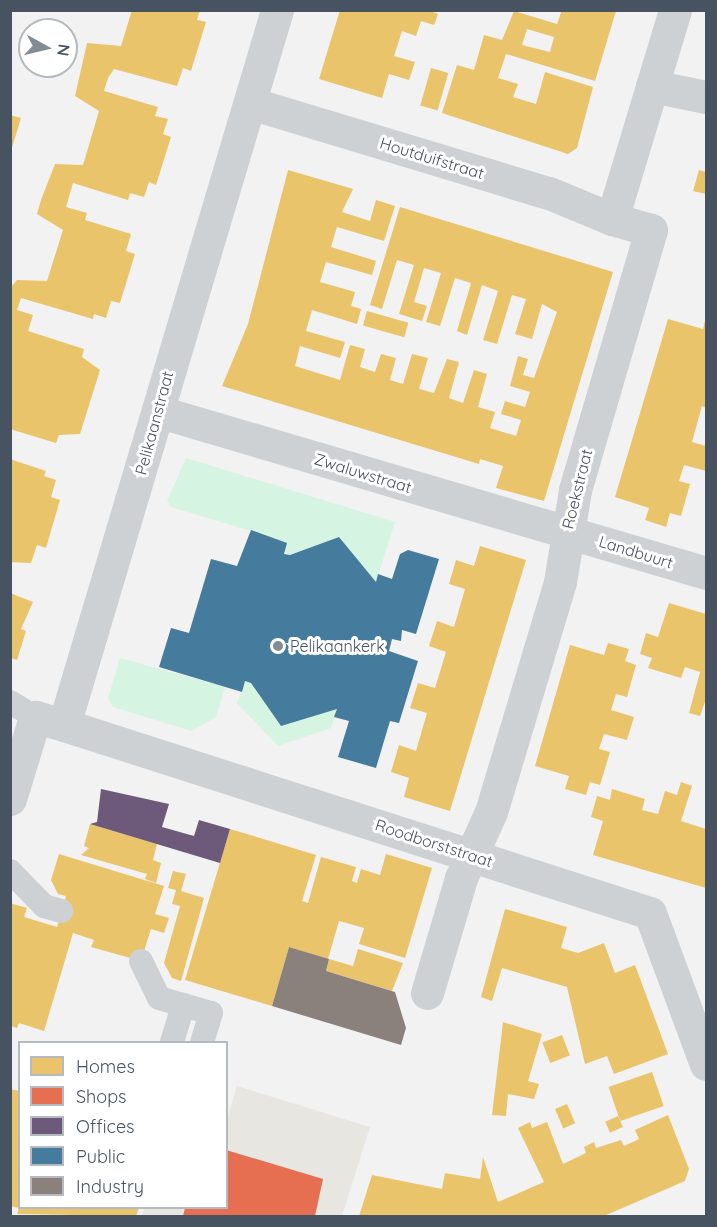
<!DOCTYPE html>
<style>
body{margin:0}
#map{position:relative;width:717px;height:1227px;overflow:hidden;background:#f3f2f2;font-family:Quicksand,sans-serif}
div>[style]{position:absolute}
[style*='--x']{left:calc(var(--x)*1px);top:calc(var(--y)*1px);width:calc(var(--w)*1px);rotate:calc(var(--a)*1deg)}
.commercial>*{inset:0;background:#e7e6e0}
.green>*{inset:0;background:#d5f4e2}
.homes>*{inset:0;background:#e9c46a;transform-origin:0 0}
.shops>*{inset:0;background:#e76f51}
.offices>*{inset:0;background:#6d597a}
.public>*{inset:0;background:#457b9d}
.industry>*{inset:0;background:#8a817c}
.lane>*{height:24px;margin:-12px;padding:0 12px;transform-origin:12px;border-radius:12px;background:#ced1d3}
.street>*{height:33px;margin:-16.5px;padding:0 16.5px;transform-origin:16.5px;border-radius:16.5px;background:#ced1d3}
.dots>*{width:16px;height:16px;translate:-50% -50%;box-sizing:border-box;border:3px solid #fff;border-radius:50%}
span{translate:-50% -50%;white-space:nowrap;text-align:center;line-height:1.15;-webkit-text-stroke:6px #fff;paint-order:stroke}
.street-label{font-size:16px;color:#475361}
.poi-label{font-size:16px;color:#475361}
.left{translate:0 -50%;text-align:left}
.frame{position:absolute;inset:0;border:12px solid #475361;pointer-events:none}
.legend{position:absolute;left:18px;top:1041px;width:210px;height:168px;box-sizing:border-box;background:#fff;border:2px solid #b5bac0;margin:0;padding:8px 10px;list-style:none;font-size:18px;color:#475361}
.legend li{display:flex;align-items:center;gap:12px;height:30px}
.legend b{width:30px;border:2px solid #b5bac0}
.north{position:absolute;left:18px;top:18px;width:60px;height:60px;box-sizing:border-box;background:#fff;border:2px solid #b5bac0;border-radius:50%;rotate:98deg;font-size:16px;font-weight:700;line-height:24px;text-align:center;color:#475361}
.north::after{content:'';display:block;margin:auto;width:21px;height:27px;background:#838b94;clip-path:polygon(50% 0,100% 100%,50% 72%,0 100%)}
</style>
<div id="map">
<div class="commercial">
<div style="clip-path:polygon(237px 1086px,370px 1127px,342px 1216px,142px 1216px,145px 1208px,226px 1208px,227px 1120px)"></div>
</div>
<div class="green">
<div style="clip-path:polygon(186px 458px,395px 522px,376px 582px,339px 537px,290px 555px,251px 531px,171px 507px,167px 501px)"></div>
<div style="clip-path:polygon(120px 658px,225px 687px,216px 717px,192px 731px,113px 707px,108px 698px)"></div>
<div style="clip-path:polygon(245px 681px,337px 709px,331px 728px,278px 746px,237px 703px)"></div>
</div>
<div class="homes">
<div style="clip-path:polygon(132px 10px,200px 10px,197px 20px,206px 22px,191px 71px,183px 68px,177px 86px,114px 69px,108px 78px,104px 91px,158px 107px,155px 116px,168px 119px,163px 134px,171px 137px,156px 185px,149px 182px,144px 197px,130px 193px,128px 200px,73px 183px,66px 207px,87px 213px,85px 220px,131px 234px,126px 251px,135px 254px,120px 303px,111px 301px,106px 318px,94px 314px,93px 319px,21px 298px,17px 310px,33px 315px,28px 331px,84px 349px,82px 357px,100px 370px,80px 434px,59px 435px,56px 443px,10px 429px,10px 288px,17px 280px,47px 281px,63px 230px,37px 214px,41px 200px,55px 164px,83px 165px,99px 111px,75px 96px,87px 43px,121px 46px)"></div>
<div style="clip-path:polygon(340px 10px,428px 10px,438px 14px,434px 25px,421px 21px,416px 36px,402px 31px,394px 56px,415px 62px,409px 80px,389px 74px,382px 98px,319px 79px)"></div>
<div style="clip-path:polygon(evenodd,562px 10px,616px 11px,595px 81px,506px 54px,498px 78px,518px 84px,513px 97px,536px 104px,545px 72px,593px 87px,577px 148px,568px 154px,442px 113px,457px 65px,474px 70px,484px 35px,502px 40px,514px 11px,557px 24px,562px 10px,527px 29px,554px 37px,550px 52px,522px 45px,527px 29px)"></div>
<div style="left:431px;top:68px;width:18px;height:39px;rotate:16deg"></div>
<div style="clip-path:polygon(10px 115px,21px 118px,11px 151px,10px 151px)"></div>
<div style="clip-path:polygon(288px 170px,353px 189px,342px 212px,370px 221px,376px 200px,395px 206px,384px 241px,337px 227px,331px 247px,376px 261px,372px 275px,326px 262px,320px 282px,355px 292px,351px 306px,361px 309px,357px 324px,312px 310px,306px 331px,345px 342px,340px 358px,300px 346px,295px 366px,340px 380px,350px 345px,365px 349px,360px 367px,375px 372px,381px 354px,396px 358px,390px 380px,403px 384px,412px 354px,428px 358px,419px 389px,434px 393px,447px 359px,459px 362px,449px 398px,463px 403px,474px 370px,487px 374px,478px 407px,495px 412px,490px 428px,516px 436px,521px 420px,501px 414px,505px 401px,525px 407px,530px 392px,510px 386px,518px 356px,528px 359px,523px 375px,534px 378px,557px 312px,542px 304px,532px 339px,515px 334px,526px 299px,512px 295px,497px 344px,483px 340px,498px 291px,482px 285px,467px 335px,457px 331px,471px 283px,455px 278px,440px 326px,426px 322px,441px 273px,424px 268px,414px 302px,427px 306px,422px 321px,399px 314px,414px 265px,397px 260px,382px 309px,370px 305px,400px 207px,613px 272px,544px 501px,496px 488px,503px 466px,480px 459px,479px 464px,222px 386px,248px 324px)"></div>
<div style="clip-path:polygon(699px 170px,706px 172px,706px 206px,706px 194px,693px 191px)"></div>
<div style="left:367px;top:311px;width:43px;height:15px;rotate:16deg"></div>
<div style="clip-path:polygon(706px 317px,706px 408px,702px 406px,692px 442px,706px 446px,706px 471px,684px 465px,679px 481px,690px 484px,681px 516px,670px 513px,666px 527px,645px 520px,649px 508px,615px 497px,668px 319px,703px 329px)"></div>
<div style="clip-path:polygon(10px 459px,46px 471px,44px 476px,56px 480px,51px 497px,60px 500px,46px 548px,37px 545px,31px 563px,10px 562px)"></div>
<div style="clip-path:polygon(480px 546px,526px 560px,450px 811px,404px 797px,409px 778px,391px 772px,399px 745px,416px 751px,427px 713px,410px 708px,418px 683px,435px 688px,446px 652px,429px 646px,437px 621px,454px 627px,465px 589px,449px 584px,456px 560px,474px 566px)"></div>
<div style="clip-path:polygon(10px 593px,33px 602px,21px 629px,26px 631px,17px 660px,10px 658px)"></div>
<div style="clip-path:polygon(669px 603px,706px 614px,706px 699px,700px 716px,689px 713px,700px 672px,685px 667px,681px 678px,648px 668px,652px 658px,640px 654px,646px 633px,658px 637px)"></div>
<div style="clip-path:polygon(608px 643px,629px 649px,625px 661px,636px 665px,627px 697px,616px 694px,611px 710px,634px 717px,627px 740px,604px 734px,599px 749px,610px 752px,600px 785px,590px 782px,586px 795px,565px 789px,569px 776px,535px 766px,570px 645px,604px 655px)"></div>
<div style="clip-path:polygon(681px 782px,692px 786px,681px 821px,706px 829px,706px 888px,593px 855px,603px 821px,591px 817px,597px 796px,610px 800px,612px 789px,645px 799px,642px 810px,658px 814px,665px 791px,677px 795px)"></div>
<div style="clip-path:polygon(90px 824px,157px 844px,153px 860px,161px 863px,156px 883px,145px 879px,147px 874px,81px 855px,89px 848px,84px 846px)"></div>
<div style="clip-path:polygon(230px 829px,316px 855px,302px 901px,308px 903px,321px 857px,356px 867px,352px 881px,357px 883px,361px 869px,380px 875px,386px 854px,432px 868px,405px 958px,359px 944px,364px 928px,339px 921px,328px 959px,289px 947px,272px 1006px,185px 980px)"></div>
<div style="clip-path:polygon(59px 854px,164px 886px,155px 914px,169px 918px,164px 933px,151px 929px,141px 961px,91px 947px,94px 940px,73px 933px,44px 1031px,19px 1023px,17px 1028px,10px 1026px,10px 903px,27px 908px,24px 917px,57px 927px,66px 896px,58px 894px,51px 880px)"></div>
<div style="clip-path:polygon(173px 871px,186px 874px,181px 891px,204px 898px,181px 981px,172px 978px,164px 963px,180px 906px,172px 904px,176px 890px,168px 888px)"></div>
<div style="clip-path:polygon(505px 909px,567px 927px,561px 948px,578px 953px,604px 943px,615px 973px,635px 965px,668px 1054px,614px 1074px,607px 1056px,585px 1064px,567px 987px,502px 968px,492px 1001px,481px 997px)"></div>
<div style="clip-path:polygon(358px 949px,403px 963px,392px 991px,326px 971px,329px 959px,353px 966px)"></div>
<div style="clip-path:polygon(503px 1022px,542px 1034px,528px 1081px,539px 1084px,534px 1099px,508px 1094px,506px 1116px,492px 1115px)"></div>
<div style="left:562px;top:1035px;width:22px;height:21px;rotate:69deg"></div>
<div style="left:652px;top:1072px;width:36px;height:46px;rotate:71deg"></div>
<div style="clip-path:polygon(10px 1089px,20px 1091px,20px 1208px,139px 1208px,136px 1216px,17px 1214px,19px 1208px,10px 1206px)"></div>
<div style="left:567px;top:1104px;width:21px;height:13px;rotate:67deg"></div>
<div style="clip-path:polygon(668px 1115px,689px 1169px,685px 1181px,604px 1216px,359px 1216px,372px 1175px,442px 1189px,445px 1173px,480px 1179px,483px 1157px,498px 1202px,544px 1182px,518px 1128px,530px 1122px,532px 1128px,547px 1122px,563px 1164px,586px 1153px,584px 1147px,594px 1142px,596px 1148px,621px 1140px,624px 1146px,639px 1139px,635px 1130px)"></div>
<div style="left:618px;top:1116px;width:12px;height:14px;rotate:66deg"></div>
</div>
<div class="shops">
<div style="clip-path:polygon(226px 1150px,323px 1179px,315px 1216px,183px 1216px,185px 1208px,226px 1208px)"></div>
</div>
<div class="offices">
<div style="clip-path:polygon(101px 789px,169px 804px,162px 827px,194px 836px,199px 820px,230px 829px,220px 863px,90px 824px,97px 822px)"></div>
</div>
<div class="public">
<div style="clip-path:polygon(251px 530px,287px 543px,284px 554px,290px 555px,339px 537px,376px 582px,378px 574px,392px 579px,400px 554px,408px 550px,439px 559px,416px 634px,402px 630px,401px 641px,392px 639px,389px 651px,418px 661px,399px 723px,390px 721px,376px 768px,338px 757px,349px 721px,334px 717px,337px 709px,281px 726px,251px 683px,245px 681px,242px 692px,159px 667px,171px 628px,189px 633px,211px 559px,237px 566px)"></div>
</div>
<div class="industry">
<div style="clip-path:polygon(289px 947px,329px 959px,326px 971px,395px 992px,406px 1028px,401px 1045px,272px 1006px)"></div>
</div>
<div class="lane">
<div style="--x:10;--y:702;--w:29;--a:31"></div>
<div style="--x:10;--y:871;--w:49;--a:45.8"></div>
<div style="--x:44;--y:906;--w:18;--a:16"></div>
<div style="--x:141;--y:961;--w:41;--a:64.1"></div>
<div style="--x:159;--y:998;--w:54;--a:16.1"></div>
<div style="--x:211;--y:1013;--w:30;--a:107"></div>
<div style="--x:172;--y:1042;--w:39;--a:-73"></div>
</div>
<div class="street">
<div style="--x:652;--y:86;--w:55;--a:11.5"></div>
<div style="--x:250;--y:103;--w:312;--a:16.8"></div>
<div style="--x:549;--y:193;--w:68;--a:22.4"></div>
<div style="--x:160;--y:412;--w:569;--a:16.43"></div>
<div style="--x:64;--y:725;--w:615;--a:17.79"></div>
<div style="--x:650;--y:913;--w:161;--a:69.7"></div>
<div style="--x:10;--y:799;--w:86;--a:-73"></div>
<div style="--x:35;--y:717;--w:30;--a:15"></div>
<div style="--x:64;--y:725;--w:746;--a:-73.41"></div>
<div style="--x:427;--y:993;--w:120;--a:-73.5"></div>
<div style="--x:461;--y:878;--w:72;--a:-65.6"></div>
<div style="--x:491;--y:812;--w:240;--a:-73.3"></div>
<div style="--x:560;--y:582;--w:93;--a:-80.7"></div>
<div style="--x:575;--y:490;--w:271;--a:-73.7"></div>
<div style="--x:651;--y:230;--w:41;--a:-164.2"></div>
<div style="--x:612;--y:219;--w:218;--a:-73.2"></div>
</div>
<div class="dots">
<div style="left:278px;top:646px;background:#838b94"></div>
</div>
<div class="street-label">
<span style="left:432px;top:158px;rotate:17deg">Houtduifstraat</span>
<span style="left:154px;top:423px;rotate:-75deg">Pelikaanstraat</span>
<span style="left:363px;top:473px;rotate:17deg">Zwaluwstraat</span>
<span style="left:577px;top:489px;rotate:-76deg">Roekstraat</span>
<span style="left:636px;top:552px;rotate:17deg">Landbuurt</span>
<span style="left:434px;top:843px;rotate:18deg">Roodborststraat</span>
</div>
<div class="poi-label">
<span class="left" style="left:290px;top:646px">Pelikaankerk</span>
</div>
<div class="frame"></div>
<ul class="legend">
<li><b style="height:16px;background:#e9c46a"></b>Homes</li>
<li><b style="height:16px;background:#e76f51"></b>Shops</li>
<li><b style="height:16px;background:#6d597a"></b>Offices</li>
<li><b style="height:16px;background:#457b9d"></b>Public</li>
<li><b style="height:16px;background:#8a817c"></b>Industry</li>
</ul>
<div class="north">N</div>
</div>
